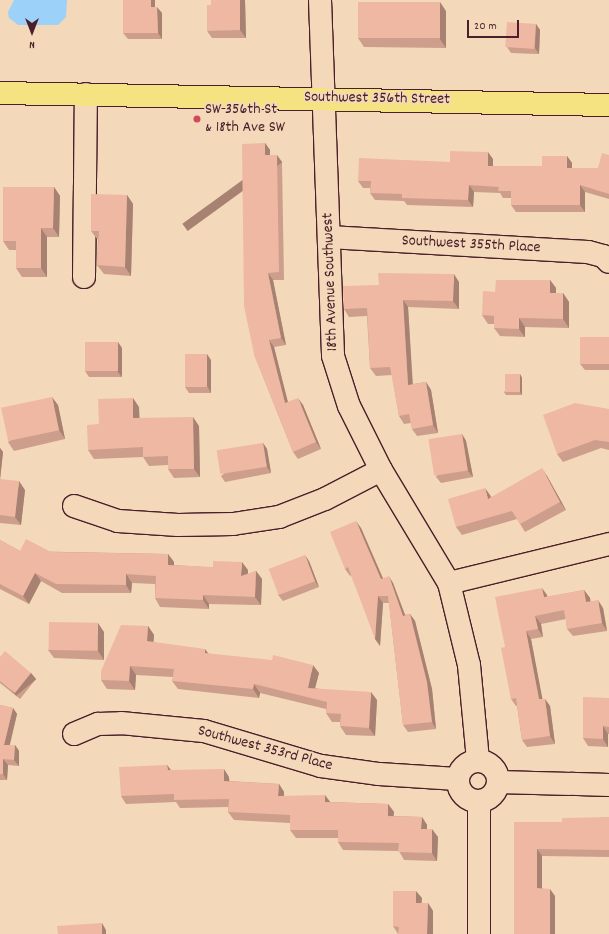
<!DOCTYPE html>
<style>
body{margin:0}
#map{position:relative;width:609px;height:934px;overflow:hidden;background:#f3d9ba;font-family:Dekko,sans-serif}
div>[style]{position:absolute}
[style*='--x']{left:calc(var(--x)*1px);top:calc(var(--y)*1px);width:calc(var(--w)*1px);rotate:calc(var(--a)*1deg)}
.water>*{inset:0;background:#9cd1fa}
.roads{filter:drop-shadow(1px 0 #4a1f2b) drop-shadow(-1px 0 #4a1f2b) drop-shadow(0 1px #4a1f2b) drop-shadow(0 -1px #4a1f2b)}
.minor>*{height:22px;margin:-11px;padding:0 11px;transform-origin:11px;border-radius:11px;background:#f3d9ba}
.minor>.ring{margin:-11px;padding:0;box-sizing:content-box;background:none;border:22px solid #f3d9ba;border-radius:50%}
.major>*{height:22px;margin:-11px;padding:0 11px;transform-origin:11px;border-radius:11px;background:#f5e382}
.wall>*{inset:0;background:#cd9e8b}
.shaded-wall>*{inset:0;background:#a78171;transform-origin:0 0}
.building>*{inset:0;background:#eeb8a2;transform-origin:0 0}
.dots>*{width:11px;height:11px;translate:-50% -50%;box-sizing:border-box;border:2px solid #f3d9ba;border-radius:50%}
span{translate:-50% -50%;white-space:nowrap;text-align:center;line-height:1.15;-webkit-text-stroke:3.5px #f3d9ba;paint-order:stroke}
.street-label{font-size:16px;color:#4a1f2b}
.poi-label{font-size:16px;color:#4a1f2b}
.left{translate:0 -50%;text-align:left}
.north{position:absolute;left:12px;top:12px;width:40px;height:40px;-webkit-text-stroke:3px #f3d9ba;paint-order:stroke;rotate:180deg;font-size:11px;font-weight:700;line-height:16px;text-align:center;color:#4a1f2b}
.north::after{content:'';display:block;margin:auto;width:14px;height:18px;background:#4a1f2b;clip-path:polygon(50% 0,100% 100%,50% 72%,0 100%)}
.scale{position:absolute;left:467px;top:20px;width:52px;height:18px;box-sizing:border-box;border:2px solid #4a1f2b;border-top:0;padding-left:5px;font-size:12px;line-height:14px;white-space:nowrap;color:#4a1f2b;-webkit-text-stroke:3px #f3d9ba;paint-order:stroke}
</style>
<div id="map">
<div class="water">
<div style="clip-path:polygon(14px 0,67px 0,66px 17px,58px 25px,18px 25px,9px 18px,8px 12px)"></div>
</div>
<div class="roads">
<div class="minor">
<div style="--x:320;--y:0;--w:356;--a:87.9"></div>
<div style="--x:333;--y:356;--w:52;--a:72.3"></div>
<div style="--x:349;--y:406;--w:72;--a:63.4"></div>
<div style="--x:381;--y:470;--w:132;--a:59"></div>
<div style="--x:449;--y:583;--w:84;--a:76.3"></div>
<div style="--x:469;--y:665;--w:96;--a:84.6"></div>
<div style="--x:329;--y:237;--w:259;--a:3.3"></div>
<div style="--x:588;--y:252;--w:16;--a:15"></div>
<div style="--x:603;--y:256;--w:8;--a:45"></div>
<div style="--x:84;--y:277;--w:183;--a:-89.4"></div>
<div style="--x:74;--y:506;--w:46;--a:18.8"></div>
<div style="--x:118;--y:521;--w:60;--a:3.8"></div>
<div style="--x:178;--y:525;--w:55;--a:-1"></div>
<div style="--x:233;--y:524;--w:47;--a:-8.7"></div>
<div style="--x:279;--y:517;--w:49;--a:-21.4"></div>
<div style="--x:325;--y:499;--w:63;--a:-27.4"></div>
<div style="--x:449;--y:583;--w:165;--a:-13.7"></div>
<div style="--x:74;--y:734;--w:26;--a:-23"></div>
<div style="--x:98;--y:724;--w:23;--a:-2"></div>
<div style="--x:121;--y:723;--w:83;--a:5.5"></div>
<div style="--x:204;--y:731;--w:122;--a:16.7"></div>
<div style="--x:321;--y:766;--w:59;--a:7.9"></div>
<div style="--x:379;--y:774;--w:78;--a:3.7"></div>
<div class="ring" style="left:458px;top:761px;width:18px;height:18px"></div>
<div style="--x:498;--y:782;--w:111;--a:1.5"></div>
<div style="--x:479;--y:802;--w:132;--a:90"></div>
</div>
<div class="major">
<div style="--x:0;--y:93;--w:609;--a:1.13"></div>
</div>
</div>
<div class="wall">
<div style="clip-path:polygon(211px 0,245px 0,246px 38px,212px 38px,207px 31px,211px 5px)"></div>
<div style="clip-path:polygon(155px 7px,162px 13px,162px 39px,128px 39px,123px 33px)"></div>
<div style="clip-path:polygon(446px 11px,446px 48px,364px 47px,358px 38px)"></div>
<div style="clip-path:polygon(536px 24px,540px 30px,539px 54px,511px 53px,507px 47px)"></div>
<div style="clip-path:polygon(265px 143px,270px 150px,270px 155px,282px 162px,284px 280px,273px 280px,286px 345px,274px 347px,288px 402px,303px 405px,321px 449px,298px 459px,293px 452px,254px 354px)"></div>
<div style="clip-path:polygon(609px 155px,609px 199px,585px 192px,585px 212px,516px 212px,511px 205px,511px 198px,503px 198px,500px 193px,474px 192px,473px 207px,407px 205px,404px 201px,375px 200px,370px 193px,370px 188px,363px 188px,358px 181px,450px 162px,493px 159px,493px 166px,542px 166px,567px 156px,572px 163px,572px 168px,598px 168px)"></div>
<div style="clip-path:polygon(54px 187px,60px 196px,59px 237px,47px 237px,47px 277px,22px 277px,16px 268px,16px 250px,9px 250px,3px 241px)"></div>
<div style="clip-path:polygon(127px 195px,133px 204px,131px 276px,104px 274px,97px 265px,98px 239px,97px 239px,91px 231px)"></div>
<div style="clip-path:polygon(550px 280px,556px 288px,556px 293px,563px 293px,569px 302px,569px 328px,525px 327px,525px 337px,500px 336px,494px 328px,494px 324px,488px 324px,482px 315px,495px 292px)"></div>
<div style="clip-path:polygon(459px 282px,459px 309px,408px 307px,413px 384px,426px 382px,431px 390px,438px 433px,417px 436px,412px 429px,411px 423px,404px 424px,399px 416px,392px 375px,376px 376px,370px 368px,367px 316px,349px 317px,344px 309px)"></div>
<div style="clip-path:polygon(609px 337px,609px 370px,585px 370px,580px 364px)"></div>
<div style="clip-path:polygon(122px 348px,122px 377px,89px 377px,85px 371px)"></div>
<div style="clip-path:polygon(211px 360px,211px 393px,189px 393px,185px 387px)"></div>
<div style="clip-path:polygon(520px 374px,522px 378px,522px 395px,506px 395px,504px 392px)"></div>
<div style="clip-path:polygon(58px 405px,65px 439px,14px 451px,8px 442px)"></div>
<div style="clip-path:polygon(139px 407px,139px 418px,199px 426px,200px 477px,174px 478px,168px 469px,168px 465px,149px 466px,143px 457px,94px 459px,88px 450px,99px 424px)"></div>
<div style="clip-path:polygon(609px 409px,609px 450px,601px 448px,563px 462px,557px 454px)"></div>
<div style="clip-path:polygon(462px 434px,466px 441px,473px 477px,441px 483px,436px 477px)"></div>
<div style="clip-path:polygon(263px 443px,267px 449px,271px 473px,225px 482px,221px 476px)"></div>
<div style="clip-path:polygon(0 448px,3px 452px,0 479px,25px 490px,21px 525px,0 523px)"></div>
<div style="clip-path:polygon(547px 476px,566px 510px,525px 532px,517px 519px,462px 535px,456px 527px,490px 495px,491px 497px)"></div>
<div style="clip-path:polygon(361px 528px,383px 578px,393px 583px,405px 615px,410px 614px,415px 621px,432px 689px,436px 729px,408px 732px,403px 725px,389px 603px,383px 603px,380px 646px,351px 575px,350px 576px,345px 569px)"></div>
<div style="clip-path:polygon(0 540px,20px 551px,168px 554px,174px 562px,174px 565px,248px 570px,248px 574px,256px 571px,262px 579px,261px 605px,209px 604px,209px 609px,160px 607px,155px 598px,155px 584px,132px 583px,131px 593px,62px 593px,41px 581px,29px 604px,0 589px)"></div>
<div style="clip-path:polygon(309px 561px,319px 587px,283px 601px,278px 595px)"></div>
<div style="clip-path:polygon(542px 588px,547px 597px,584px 590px,590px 598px,590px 601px,603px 608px,607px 631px,573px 636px,567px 629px,566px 619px,541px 624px,543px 637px,531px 639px,542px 699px,545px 699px,550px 706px,555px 744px,527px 747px,522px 740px,517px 706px,516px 706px,511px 699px,505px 647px)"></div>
<div style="clip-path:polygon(148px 626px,154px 635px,153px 642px,209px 654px,319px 673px,315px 688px,377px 700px,375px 736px,346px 735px,340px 726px,340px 722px,332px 722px,326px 713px,326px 709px,260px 693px,259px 698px,178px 689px,172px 681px,173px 677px,136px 675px,135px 690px,107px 689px,101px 680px)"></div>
<div style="clip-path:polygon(104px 632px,104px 660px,54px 658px,48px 650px)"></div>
<div style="clip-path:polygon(0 657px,31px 673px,36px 679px,20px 699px,0 683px)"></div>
<div style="clip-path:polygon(609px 698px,609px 734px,608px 734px,608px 747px,588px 746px,583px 738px)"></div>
<div style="clip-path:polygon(0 705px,13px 708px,17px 714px,10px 745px,15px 745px,19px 751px,19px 766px,8px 765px,7px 780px,0 780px)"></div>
<div style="clip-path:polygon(167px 765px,171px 770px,229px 777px,229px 781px,279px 784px,284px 792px,284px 796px,330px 802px,388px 804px,394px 812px,393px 816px,422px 817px,427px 825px,427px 829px,438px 837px,437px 861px,404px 860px,399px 851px,343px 850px,338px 842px,338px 838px,296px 838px,290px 830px,290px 823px,234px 820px,228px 812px,228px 807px,180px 808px,176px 802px,126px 804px,121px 796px)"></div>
<div style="clip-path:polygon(609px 817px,609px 857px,542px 856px,542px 888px,555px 896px,555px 934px,514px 822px,562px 822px)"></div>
<div style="clip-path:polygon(422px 898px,421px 903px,428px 903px,433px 911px,433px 934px,398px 934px,393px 926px)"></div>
</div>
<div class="shaded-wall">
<div style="clip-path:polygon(151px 0,155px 0,155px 13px,151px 7px)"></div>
<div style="clip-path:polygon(240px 0,245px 0,246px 38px,240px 30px)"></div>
<div style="clip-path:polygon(440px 2px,446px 11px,446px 48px,440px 39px)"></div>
<div style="clip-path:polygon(157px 7px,162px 13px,162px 39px,158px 33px)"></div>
<div style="clip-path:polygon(536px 24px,540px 30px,539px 54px,535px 48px)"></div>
<div style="clip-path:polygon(265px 143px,270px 150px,270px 163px,265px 155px)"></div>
<div style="clip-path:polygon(488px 152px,493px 159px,493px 173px,488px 166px)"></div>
<div style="left:277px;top:155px;width:9px;height:117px;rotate:54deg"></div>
<div style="clip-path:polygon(567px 156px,572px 163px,572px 175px,567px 168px)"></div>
<div style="clip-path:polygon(469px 185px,474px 192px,473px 207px,468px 200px)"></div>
<div style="clip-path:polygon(580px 185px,585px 192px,585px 212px,580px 205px)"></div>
<div style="clip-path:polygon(54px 187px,60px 196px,59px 237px,53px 228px)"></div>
<div style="clip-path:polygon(127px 195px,133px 204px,131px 276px,125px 267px)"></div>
<div style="clip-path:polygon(41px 228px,47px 237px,47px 277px,41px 268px)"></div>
<div style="clip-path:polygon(268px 273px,273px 280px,286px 345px,281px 338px)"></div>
<div style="clip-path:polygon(454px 274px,459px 282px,459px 309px,453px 301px)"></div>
<div style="clip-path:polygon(550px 280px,556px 288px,556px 302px,550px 293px)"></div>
<div style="clip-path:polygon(563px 293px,569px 302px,569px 328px,563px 319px)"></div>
<div style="clip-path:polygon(403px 300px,408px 307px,413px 393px,408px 385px)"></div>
<div style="clip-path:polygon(519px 318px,525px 327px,525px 337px,519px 329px)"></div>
<div style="clip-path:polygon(269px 340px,274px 347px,290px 411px,285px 403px)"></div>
<div style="clip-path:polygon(118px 342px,122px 348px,122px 377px,117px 371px)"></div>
<div style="clip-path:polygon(207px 354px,211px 360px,211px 393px,207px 386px)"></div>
<div style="clip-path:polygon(520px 374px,522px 378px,522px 395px,520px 392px)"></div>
<div style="clip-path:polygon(426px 382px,431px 390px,438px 433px,433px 425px)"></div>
<div style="clip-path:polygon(52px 397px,58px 405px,65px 439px,59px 430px)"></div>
<div style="clip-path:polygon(133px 398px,139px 407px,140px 427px,133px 418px)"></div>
<div style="clip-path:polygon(298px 398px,303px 405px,321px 449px,316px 442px)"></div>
<div style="clip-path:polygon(193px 417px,199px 426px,200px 477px,194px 469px)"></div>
<div style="clip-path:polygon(462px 434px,466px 441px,473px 477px,468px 471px)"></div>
<div style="clip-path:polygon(263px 443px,267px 449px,271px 473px,267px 467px)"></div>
<div style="clip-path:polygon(0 448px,3px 452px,0 480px)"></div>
<div style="clip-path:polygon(542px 468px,547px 476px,566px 510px,560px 502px)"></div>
<div style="clip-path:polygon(19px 481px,25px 490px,21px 525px,15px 517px)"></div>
<div style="clip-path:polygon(485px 488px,490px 495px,493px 506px,488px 499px)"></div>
<div style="clip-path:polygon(356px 521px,361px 528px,386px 586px,381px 579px)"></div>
<div style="clip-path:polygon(168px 554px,174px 562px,174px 573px,168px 565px)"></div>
<div style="clip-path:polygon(305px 555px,309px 561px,319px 587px,315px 581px)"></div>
<div style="clip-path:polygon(242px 562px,248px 570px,247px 585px,241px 576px)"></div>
<div style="clip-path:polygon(256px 571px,262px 579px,261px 605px,255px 597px)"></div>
<div style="clip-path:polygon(35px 573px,41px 581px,29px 604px,23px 596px)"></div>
<div style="clip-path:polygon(126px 574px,132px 583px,131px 593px,126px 585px)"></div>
<div style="clip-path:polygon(389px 576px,393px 583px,408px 623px,403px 616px)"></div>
<div style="clip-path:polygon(542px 588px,547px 595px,549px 605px,544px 597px)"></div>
<div style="clip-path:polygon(584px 590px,590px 598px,592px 609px,586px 602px)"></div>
<div style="clip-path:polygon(203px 595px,209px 604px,209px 609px,203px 600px)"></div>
<div style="clip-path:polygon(378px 596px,383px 603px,380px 646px,375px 639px)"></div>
<div style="clip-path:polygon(598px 600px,603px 608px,607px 631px,602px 623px)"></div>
<div style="clip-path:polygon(410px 614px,415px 621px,432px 689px,436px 729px,432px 722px)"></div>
<div style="clip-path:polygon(535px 616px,541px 624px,543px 637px,538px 629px)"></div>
<div style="clip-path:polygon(98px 623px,104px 632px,104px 660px,98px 651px)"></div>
<div style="clip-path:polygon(148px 626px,154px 635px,153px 650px,147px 641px)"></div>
<div style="clip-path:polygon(526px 631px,531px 639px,544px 707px,539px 699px)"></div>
<div style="clip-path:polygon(205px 649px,211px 657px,205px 653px)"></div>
<div style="clip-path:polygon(313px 665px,319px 673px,313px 696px,308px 688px)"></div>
<div style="clip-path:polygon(130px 666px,136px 675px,135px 690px,129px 681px)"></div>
<div style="left:31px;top:673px;width:8px;height:26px;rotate:50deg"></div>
<div style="clip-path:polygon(254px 684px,260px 693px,259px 698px,253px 689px)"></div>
<div style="clip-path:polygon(371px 692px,377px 700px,375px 736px,369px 728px)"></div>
<div style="clip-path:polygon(545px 699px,550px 706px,555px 744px,550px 736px)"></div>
<div style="clip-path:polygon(13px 708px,17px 714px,8px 751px,4px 745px)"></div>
<div style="clip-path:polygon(603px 726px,608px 734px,608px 747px,603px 739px)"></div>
<div style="clip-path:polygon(15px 745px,19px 751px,19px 766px,14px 760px)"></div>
<div style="clip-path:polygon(3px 759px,8px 765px,7px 780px,3px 774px)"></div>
<div style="clip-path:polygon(167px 765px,173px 773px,168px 770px)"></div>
<div style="clip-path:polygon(224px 769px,229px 777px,230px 789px,224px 781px)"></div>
<div style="clip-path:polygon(279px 784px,284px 792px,284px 804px,278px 796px)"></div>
<div style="clip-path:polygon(325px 795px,331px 803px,325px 802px)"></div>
<div style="clip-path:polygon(388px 804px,394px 812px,393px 824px,388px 816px)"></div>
<div style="clip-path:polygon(422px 817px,427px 825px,427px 837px,421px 829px)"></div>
<div style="clip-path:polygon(432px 829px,438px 837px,437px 861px,432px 853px)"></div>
<div style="clip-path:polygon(537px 849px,542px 856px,542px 895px,537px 888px)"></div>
<div style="clip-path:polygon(550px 889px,555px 896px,555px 934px,550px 934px)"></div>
<div style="clip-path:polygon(416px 891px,422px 898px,421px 910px,416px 903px)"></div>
<div style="clip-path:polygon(428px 903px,433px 911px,433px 934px,427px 934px)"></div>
<div style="clip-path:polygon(102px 923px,106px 930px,106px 934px,102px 934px)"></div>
</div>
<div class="building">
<div style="clip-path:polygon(123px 0,151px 0,151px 7px,157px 7px,158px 33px,123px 33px)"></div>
<div style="clip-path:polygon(211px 0,240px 0,240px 30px,207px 31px,207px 5px,211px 5px)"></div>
<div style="left:358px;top:2px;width:82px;height:36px"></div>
<div style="left:507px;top:22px;width:29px;height:25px;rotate:4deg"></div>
<div style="clip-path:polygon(265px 143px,265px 155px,277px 155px,279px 272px,268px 273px,281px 338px,269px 340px,285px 403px,298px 398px,316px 442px,293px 452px,254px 354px,244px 306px,242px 144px)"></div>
<div style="clip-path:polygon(450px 151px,488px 152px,488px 166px,542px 166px,542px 156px,567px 156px,567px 168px,598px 168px,602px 153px,609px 155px,609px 194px,580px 185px,580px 205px,511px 205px,511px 191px,498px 191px,499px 187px,469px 185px,468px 200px,402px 198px,402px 194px,370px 193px,371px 181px,358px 181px,359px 158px,450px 162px)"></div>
<div style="clip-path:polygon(3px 187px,54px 187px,53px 228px,41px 228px,41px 268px,16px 268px,16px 241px,3px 241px)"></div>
<div style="clip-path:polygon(91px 194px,127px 195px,125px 267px,97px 265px,99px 231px,91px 231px)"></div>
<div style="clip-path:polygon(378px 273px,454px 274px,453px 301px,403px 300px,408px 385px,426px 382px,433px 425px,412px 429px,409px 414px,399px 416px,390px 367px,370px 368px,367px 308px,344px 309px,343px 286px,379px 285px)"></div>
<div style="clip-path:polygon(496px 280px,550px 280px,550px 293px,563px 293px,563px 319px,519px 318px,519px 329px,494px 328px,494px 316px,482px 315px,483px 291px,495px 292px)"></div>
<div style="left:580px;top:337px;width:29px;height:27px"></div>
<div style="left:85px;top:342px;width:33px;height:29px"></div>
<div style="left:185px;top:354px;width:22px;height:33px"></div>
<div style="left:505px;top:374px;width:15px;height:18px"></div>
<div style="left:52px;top:397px;width:34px;height:52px;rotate:78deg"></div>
<div style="clip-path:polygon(133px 398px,133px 418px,193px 417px,194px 469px,168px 469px,168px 456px,143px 457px,143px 447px,88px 450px,87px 425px,99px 424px,98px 399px)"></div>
<div style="clip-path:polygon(575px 403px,609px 409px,609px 442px,595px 440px,557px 454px,543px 415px)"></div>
<div style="left:462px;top:434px;width:37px;height:34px;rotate:81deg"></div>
<div style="left:263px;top:443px;width:24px;height:47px;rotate:81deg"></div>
<div style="clip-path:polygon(542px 468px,560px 502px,520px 524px,512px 511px,456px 527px,448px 499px,485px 488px,488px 499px)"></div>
<div style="clip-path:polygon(0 479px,19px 481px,15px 517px,0 515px)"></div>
<div style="clip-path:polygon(356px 521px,381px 579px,389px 576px,403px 616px,410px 614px,427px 682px,432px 722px,403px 725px,388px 596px,378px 596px,375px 639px,348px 567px,345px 569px,330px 532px)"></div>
<div style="clip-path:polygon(26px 539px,51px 552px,168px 554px,168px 565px,213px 567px,213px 561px,242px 562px,241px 576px,256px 571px,255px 597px,203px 595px,203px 600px,155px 598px,156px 576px,126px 574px,126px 585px,56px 584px,35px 573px,23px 596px,0 584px,0 540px,20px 551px)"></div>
<div style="left:305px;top:555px;width:28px;height:39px;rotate:69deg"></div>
<div style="clip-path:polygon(542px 588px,544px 597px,584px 590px,586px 602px,598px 600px,602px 623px,567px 629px,564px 610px,535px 616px,538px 629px,526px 631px,539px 699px,545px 699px,550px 736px,522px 740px,516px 698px,511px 699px,501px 648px,505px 647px,495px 597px)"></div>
<div style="left:49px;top:622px;width:49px;height:28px;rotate:1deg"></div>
<div style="clip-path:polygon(121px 625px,148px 626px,147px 641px,205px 649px,205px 653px,272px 660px,273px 655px,313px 665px,308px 688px,371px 692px,369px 728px,340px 726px,341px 714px,326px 713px,327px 702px,254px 684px,253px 689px,172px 681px,174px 669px,130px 666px,129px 681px,101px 680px,101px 671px)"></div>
<div style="clip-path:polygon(5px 651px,31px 673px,15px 693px,0 681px,0 657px)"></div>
<div style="clip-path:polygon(583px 697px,609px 698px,609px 727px,603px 726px,603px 739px,583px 738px)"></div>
<div style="clip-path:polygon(0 705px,13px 708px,4px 745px,15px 745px,14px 760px,3px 759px,3px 774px,0 774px)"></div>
<div style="clip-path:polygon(167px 765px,168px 770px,224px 769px,224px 781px,279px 784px,278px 796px,325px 795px,325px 802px,388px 804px,388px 816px,422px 817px,421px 829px,432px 829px,432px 853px,398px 852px,399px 843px,338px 842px,338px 830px,290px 830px,290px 815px,228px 812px,229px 799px,174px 800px,174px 794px,121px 796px,119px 767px)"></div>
<div style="clip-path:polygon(609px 817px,609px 850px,537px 849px,537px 888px,550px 889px,550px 934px,514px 934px,514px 822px,562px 822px,562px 818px)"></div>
<div style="clip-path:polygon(393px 891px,416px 891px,416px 903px,428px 903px,427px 934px,398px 934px,399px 927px,393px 926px)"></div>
<div style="clip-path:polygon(102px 923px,102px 934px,58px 934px,57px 926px)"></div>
</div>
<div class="dots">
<div style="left:197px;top:119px;background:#d1495b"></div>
</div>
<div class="street-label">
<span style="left:377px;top:99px;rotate:1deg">Southwest 356th Street</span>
<span style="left:471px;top:245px;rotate:3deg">Southwest 355th Place</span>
<span style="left:331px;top:282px;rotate:-92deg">18th Avenue Southwest</span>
<span style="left:265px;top:749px;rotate:15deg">Southwest 353rd Place</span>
</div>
<div class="poi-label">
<span class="left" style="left:205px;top:119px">SW 356th St<br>&amp; 18th Ave SW</span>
</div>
<div class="north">N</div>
<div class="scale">20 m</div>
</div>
